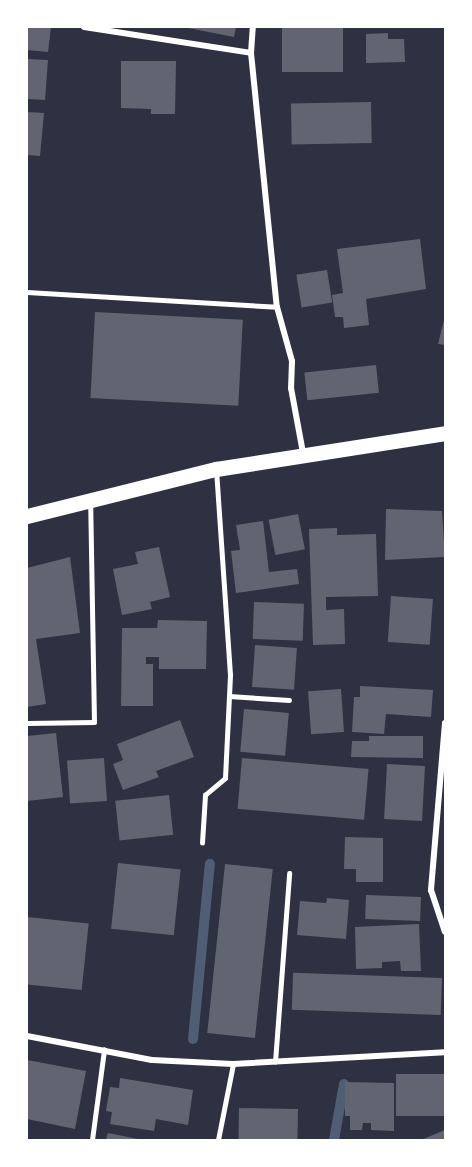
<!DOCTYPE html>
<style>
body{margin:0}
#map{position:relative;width:472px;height:1167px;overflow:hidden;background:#2d3142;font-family:"Asap Condensed",sans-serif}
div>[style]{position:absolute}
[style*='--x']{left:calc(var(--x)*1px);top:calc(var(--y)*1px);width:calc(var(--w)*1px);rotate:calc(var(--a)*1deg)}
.stream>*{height:10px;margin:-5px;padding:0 5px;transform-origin:5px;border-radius:5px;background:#4f5d75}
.building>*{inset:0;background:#626471;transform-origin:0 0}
.service>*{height:4.5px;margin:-2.25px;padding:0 2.25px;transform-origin:2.25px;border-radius:2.25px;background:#fff}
.minor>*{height:6px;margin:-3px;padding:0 3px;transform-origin:3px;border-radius:3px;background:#fff}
.primary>*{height:15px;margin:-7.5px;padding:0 7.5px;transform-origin:7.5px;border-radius:7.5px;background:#fff}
span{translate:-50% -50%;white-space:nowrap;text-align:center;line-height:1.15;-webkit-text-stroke:6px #fff;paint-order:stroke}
.frame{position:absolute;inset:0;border:28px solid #fff;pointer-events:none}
</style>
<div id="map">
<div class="stream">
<div style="--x:193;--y:1039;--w:176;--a:-84.5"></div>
<div style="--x:334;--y:1140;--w:57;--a:-79.9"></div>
</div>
<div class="building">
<div style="clip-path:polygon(27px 27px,51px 27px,48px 52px,27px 50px)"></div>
<div style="clip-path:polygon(183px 27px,236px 27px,234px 37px)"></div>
<div style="left:282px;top:27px;width:61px;height:45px"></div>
<div style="clip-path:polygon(388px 33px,388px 39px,404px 39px,405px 62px,366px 63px,366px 34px)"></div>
<div style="clip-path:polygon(27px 59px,48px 60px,45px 100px,27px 99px)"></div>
<div style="clip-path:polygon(121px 61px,176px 61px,175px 114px,151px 114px,151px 109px,121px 108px)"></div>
<div style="left:371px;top:102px;width:41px;height:80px;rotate:89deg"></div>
<div style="clip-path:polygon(27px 112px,44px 113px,40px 156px,27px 155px)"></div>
<div style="clip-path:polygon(420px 239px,426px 289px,366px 299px,369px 325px,344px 328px,343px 317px,335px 317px,332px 295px,343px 293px,337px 249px)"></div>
<div style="left:327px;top:270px;width:33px;height:31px;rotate:81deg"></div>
<div style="left:95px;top:312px;width:148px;height:86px;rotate:3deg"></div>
<div style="clip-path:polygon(444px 320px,445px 320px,445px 345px,438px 344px)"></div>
<div style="left:376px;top:365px;width:28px;height:72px;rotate:84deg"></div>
<div style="clip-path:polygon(386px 509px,442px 511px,445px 557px,385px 560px)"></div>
<div style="left:298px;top:514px;width:36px;height:30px;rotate:79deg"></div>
<div style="clip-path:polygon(263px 521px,269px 572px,297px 569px,299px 584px,236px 593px,231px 551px,240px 550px,236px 525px)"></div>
<div style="clip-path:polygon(337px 528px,337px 535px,376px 534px,378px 596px,326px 597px,326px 610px,344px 609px,345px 644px,313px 645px,309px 529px)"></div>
<div style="clip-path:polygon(159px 547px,170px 597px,150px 602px,152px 609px,122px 615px,113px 569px,138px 564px,135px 552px)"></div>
<div style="clip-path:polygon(70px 557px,80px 633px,36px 639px,46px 704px,27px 707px,27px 568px)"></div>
<div style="left:391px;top:596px;width:42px;height:46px;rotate:4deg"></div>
<div style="left:254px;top:602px;width:50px;height:37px;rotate:2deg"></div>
<div style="clip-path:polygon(158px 620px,207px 621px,206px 669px,159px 669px,159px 657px,146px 657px,146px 664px,153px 664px,153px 706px,121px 706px,122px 628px,157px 628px)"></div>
<div style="left:255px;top:645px;width:42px;height:42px;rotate:4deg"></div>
<div style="clip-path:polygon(360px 686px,433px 690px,431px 717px,386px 714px,384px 734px,352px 732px,354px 697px,360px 697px)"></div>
<div style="left:341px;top:689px;width:43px;height:33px;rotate:86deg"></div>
<div style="left:244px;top:709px;width:45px;height:43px;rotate:5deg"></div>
<div style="clip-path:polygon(180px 720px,194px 757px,156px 771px,159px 777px,123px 790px,113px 764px,123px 760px,117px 744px)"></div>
<div style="clip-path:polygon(56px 733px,63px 797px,27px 801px,27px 736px)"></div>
<div style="clip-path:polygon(369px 736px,423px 736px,423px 758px,351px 757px,352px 741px,369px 741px)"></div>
<div style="left:104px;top:758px;width:43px;height:37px;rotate:86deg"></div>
<div style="left:242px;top:758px;width:127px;height:51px;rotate:5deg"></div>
<div style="left:387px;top:764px;width:38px;height:55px;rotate:3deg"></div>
<div style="left:169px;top:795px;width:40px;height:54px;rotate:84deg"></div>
<div style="clip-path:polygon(345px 837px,383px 838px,383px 882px,356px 882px,356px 869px,344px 869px)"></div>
<div style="left:118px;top:863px;width:63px;height:66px;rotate:6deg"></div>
<div style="left:225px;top:864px;width:48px;height:170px;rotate:6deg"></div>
<div style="left:366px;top:895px;width:55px;height:24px;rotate:2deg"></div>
<div style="clip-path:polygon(327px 898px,349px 900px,346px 939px,297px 935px,300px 901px,326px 903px)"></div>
<div style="left:27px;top:917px;width:62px;height:67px;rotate:6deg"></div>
<div style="clip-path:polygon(419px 924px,421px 971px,401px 971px,400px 961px,382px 962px,382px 968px,356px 969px,355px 927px)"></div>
<div style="left:442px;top:978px;width:37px;height:149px;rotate:92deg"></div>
<div style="clip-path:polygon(27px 1060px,86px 1071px,75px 1129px,27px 1119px)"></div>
<div style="left:445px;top:1074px;width:42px;height:49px;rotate:90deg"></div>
<div style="clip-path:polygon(120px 1078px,193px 1090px,188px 1125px,156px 1119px,154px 1131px,110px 1124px,112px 1112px,106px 1111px,110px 1087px,119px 1088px)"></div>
<div style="clip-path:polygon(345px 1082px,394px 1083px,394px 1131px,371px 1130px,371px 1123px,363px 1123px,362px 1130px,350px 1130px,350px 1116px,345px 1116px)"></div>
<div style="left:239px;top:1108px;width:59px;height:32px;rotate:1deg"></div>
<div style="clip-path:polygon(445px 1130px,445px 1140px,421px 1140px)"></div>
<div style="clip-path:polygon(108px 1133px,138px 1139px,137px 1140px,106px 1140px)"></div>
</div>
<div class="service">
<div style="--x:27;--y:292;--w:250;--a:3.4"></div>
<div style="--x:229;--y:696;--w:60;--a:3.8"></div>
<div style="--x:27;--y:723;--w:67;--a:-0.9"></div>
<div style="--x:94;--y:722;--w:219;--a:-91"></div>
<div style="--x:202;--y:843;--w:48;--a:-86.4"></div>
<div style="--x:205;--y:795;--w:26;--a:-40"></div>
<div style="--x:225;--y:778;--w:103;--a:-87.2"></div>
<div style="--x:230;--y:675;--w:203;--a:-93.9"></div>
<div style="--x:275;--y:1062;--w:189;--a:-85.7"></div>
<div style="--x:92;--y:1140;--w:91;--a:-82.4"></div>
<div style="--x:218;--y:1140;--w:77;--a:-78.8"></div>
</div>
<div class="minor">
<div style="--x:84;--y:27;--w:169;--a:8.8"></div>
<div style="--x:251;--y:53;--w:255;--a:84.2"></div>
<div style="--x:277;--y:307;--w:56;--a:74.5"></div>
<div style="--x:292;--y:361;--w:27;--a:92"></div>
<div style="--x:291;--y:388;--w:66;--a:79.5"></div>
<div style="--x:251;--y:53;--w:26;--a:-86"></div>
<div style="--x:445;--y:723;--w:168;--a:94.8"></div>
<div style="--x:431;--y:890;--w:44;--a:71.6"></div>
<div style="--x:27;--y:1036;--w:127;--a:10.9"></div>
<div style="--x:152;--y:1060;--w:81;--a:2.8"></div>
<div style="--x:233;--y:1064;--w:212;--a:-3.2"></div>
</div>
<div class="primary">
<div style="--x:27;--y:516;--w:195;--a:-14"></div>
<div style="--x:216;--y:469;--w:232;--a:-8.9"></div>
</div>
<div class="frame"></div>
</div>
